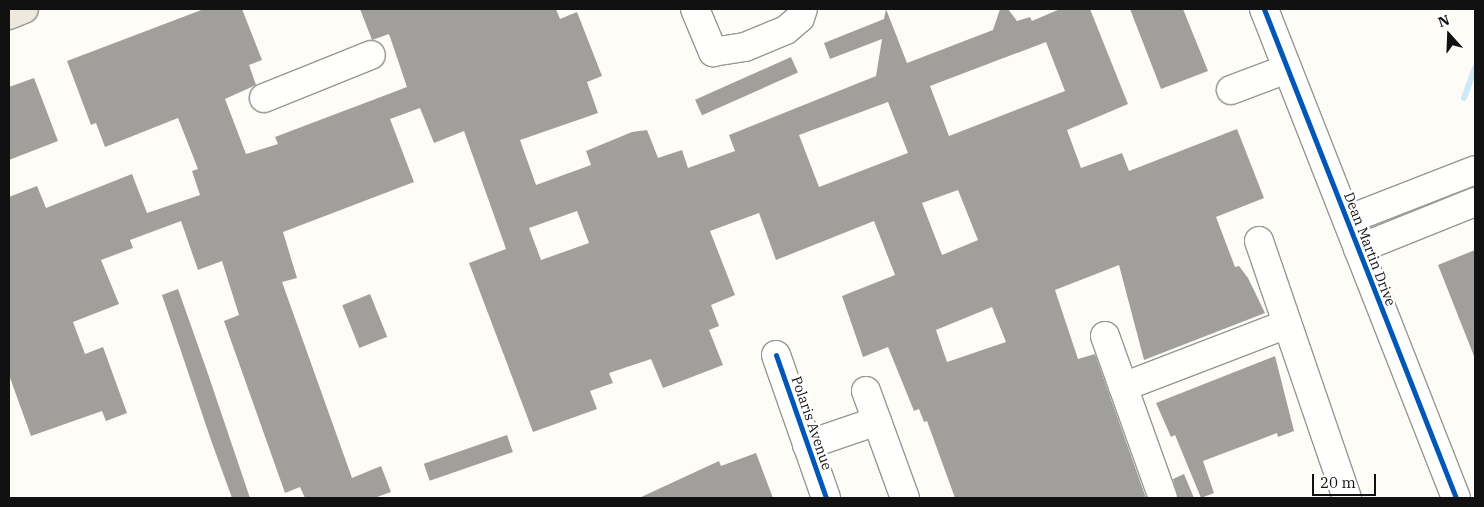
<!DOCTYPE html>
<style>
body{margin:0}
#map{position:relative;width:1484px;height:507px;overflow:hidden;background:#fdfcf7;font-family:"IBM Plex Serif",serif}
div>[style]{position:absolute}
[style*='--x']{left:calc(var(--x)*1px);top:calc(var(--y)*1px);width:calc(var(--w)*1px);rotate:calc(var(--a)*1deg)}
.stream>*{height:6px;margin:-3px;padding:0 3px;transform-origin:3px;border-radius:3px;background:#cde8f7}
.building>*{inset:0;background:#a19f9c;transform-origin:0 0}
.roads{filter:drop-shadow(1px 0 #979795) drop-shadow(-1px 0 #979795) drop-shadow(0 1px #979795) drop-shadow(0 -1px #979795)}
.minor>*{height:28px;margin:-14px;padding:0 14px;transform-origin:14px;border-radius:14px;background:#fffffe}
.major>*{height:28px;margin:-14px;padding:0 14px;transform-origin:14px;border-radius:14px;background:#ede9dc}
.cycleway>*{height:5px;margin:-2.5px;padding:0 2.5px;transform-origin:2.5px;border-radius:2.5px;background:#0057b8}
span{translate:-50% -50%;white-space:nowrap;text-align:center;line-height:1.15;-webkit-text-stroke:5px #fff;paint-order:stroke}
.street-label{font-size:14px;color:#111}
.frame{position:absolute;inset:0;border:10px solid #111;pointer-events:none}
.north{position:absolute;left:1424px;top:10px;width:50px;height:50px;-webkit-text-stroke:4px #fff;paint-order:stroke;rotate:340deg;font-size:14px;font-weight:700;line-height:20px;text-align:center;color:#111}
.north::after{content:'';display:block;margin:auto;width:18px;height:22px;background:#111;clip-path:polygon(50% 0,100% 100%,50% 72%,0 100%)}
.scale{position:absolute;left:1312px;top:474px;width:64px;height:22px;box-sizing:border-box;border:2px solid #111;border-top:0;padding-left:6px;font-size:15px;line-height:18px;white-space:nowrap;color:#111;-webkit-text-stroke:4px #fff;paint-order:stroke}
</style>
<div id="map">
<div class="stream">
<div style="--x:1464;--y:98;--w:33;--a:-70"></div>
</div>
<div class="building">
<div style="clip-path:polygon(evenodd,204px 9px,242px 9px,262px 60px,249px 65px,256px 85px,225px 99px,246px 154px,278px 144px,275px 137px,407px 87px,389px 34px,372px 40px,360px 9px,556px 9px,560px 19px,577px 12px,602px 76px,587px 82px,598px 113px,520px 140px,536px 185px,591px 165px,586px 151px,632px 132px,647px 130px,658px 158px,682px 150px,688px 168px,735px 151px,729px 135px,876px 76px,882px 39px,830px 59px,824px 43px,884px 19px,886px 9px,907px 63px,993px 30px,1000px 9px,1008px 9px,1017px 21px,1030px 17px,1032px 21px,1060px 9px,1090px 9px,1128px 104px,1067px 130px,1081px 168px,1122px 153px,1129px 171px,1237px 129px,1264px 198px,1216px 217px,1235px 267px,1239px 266px,1248px 278px,1265px 313px,1144px 360px,1119px 265px,1055px 290px,1078px 359px,1095px 354px,1146px 498px,955px 498px,927px 421px,924px 422px,919px 409px,914px 411px,888px 347px,863px 357px,842px 296px,895px 275px,874px 221px,776px 260px,759px 213px,710px 231px,735px 295px,711px 305px,719px 326px,709px 330px,723px 365px,663px 388px,651px 359px,609px 373px,613px 383px,590px 391px,597px 409px,533px 432px,469px 263px,506px 249px,464px 131px,434px 143px,420px 108px,390px 119px,414px 182px,283px 232px,297px 278px,282px 282px,352px 478px,381px 466px,391px 492px,374px 498px,305px 498px,300px 487px,285px 493px,224px 321px,239px 315px,222px 261px,198px 270px,181px 221px,130px 240px,133px 248px,101px 260px,119px 304px,73px 322px,85px 354px,103px 347px,127px 413px,106px 421px,102px 411px,31px 436px,9px 375px,9px 197px,37px 186px,46px 208px,132px 174px,147px 213px,200px 195px,192px 171px,198px 169px,178px 118px,105px 147px,96px 123px,91px 125px,67px 61px,204px 9px,1046px 42px,1065px 91px,949px 136px,930px 86px,1046px 42px,204px 9px,888px 102px,908px 153px,819px 187px,799px 135px,888px 102px,204px 9px,958px 190px,978px 240px,942px 255px,922px 203px,958px 190px,204px 9px,577px 211px,589px 243px,541px 260px,529px 228px,577px 211px,204px 9px,992px 307px,1006px 342px,947px 362px,936px 330px,992px 307px)"></div>
<div style="clip-path:polygon(1130px 9px,1183px 9px,1208px 71px,1161px 89px)"></div>
<div style="left:791px;top:57px;width:17px;height:105px;rotate:66deg"></div>
<div style="clip-path:polygon(34px 78px,58px 141px,9px 160px,9px 87px)"></div>
<div style="clip-path:polygon(1475px 250px,1475px 356px,1474px 356px,1438px 265px)"></div>
<div style="clip-path:polygon(178px 289px,207px 371px,250px 498px,232px 498px,212px 443px,162px 295px)"></div>
<div style="left:370px;top:294px;width:46px;height:30px;rotate:68deg"></div>
<div style="clip-path:polygon(1275px 356px,1294px 431px,1278px 437px,1277px 433px,1203px 461px,1214px 493px,1201px 498px,1175px 435px,1171px 437px,1156px 403px)"></div>
<div style="left:507px;top:435px;width:18px;height:88px;rotate:71deg"></div>
<div style="clip-path:polygon(756px 453px,773px 498px,639px 498px,719px 461px,721px 466px)"></div>
<div style="clip-path:polygon(1184px 474px,1194px 498px,1178px 498px,1173px 479px)"></div>
</div>
<div class="roads">
<div class="minor">
<div style="--x:695;--y:9;--w:47;--a:67.3"></div>
<div style="--x:713;--y:52;--w:32;--a:-9"></div>
<div style="--x:745;--y:47;--w:44;--a:-22.5"></div>
<div style="--x:786;--y:30;--w:18;--a:-41"></div>
<div style="--x:800;--y:18;--w:9;--a:-72"></div>
<div style="--x:1264;--y:9;--w:525;--a:68.56"></div>
<div style="--x:1231;--y:90;--w:60;--a:-20.6"></div>
<div style="--x:264;--y:98;--w:115;--a:-21.9"></div>
<div style="--x:1347;--y:220;--w:137;--a:-21.3"></div>
<div style="--x:1259;--y:241;--w:272;--a:71.1"></div>
<div style="--x:1358;--y:249;--w:126;--a:-21.9"></div>
<div style="--x:1105;--y:336;--w:172;--a:70.3"></div>
<div style="--x:776;--y:355;--w:151;--a:70.7"></div>
<div style="--x:1123;--y:387;--w:176;--a:-21"></div>
<div style="--x:866;--y:391;--w:114;--a:70"></div>
<div style="--x:807;--y:445;--w:74;--a:-18.9"></div>
</div>
<div class="major">
<div style="--x:9;--y:15;--w:16;--a:-22"></div>
</div>
</div>
<div class="cycleway">
<div style="--x:1264;--y:9;--w:525;--a:68.56"></div>
<div style="--x:776;--y:355;--w:151;--a:70.7"></div>
</div>
<div class="street-label">
<span style="left:1370px;top:249px;rotate:69deg">Dean Martin Drive</span>
<span style="left:812px;top:423px;rotate:71deg">Polaris Avenue</span>
</div>
<div class="frame"></div>
<div class="north">N</div>
<div class="scale">20 m</div>
</div>
